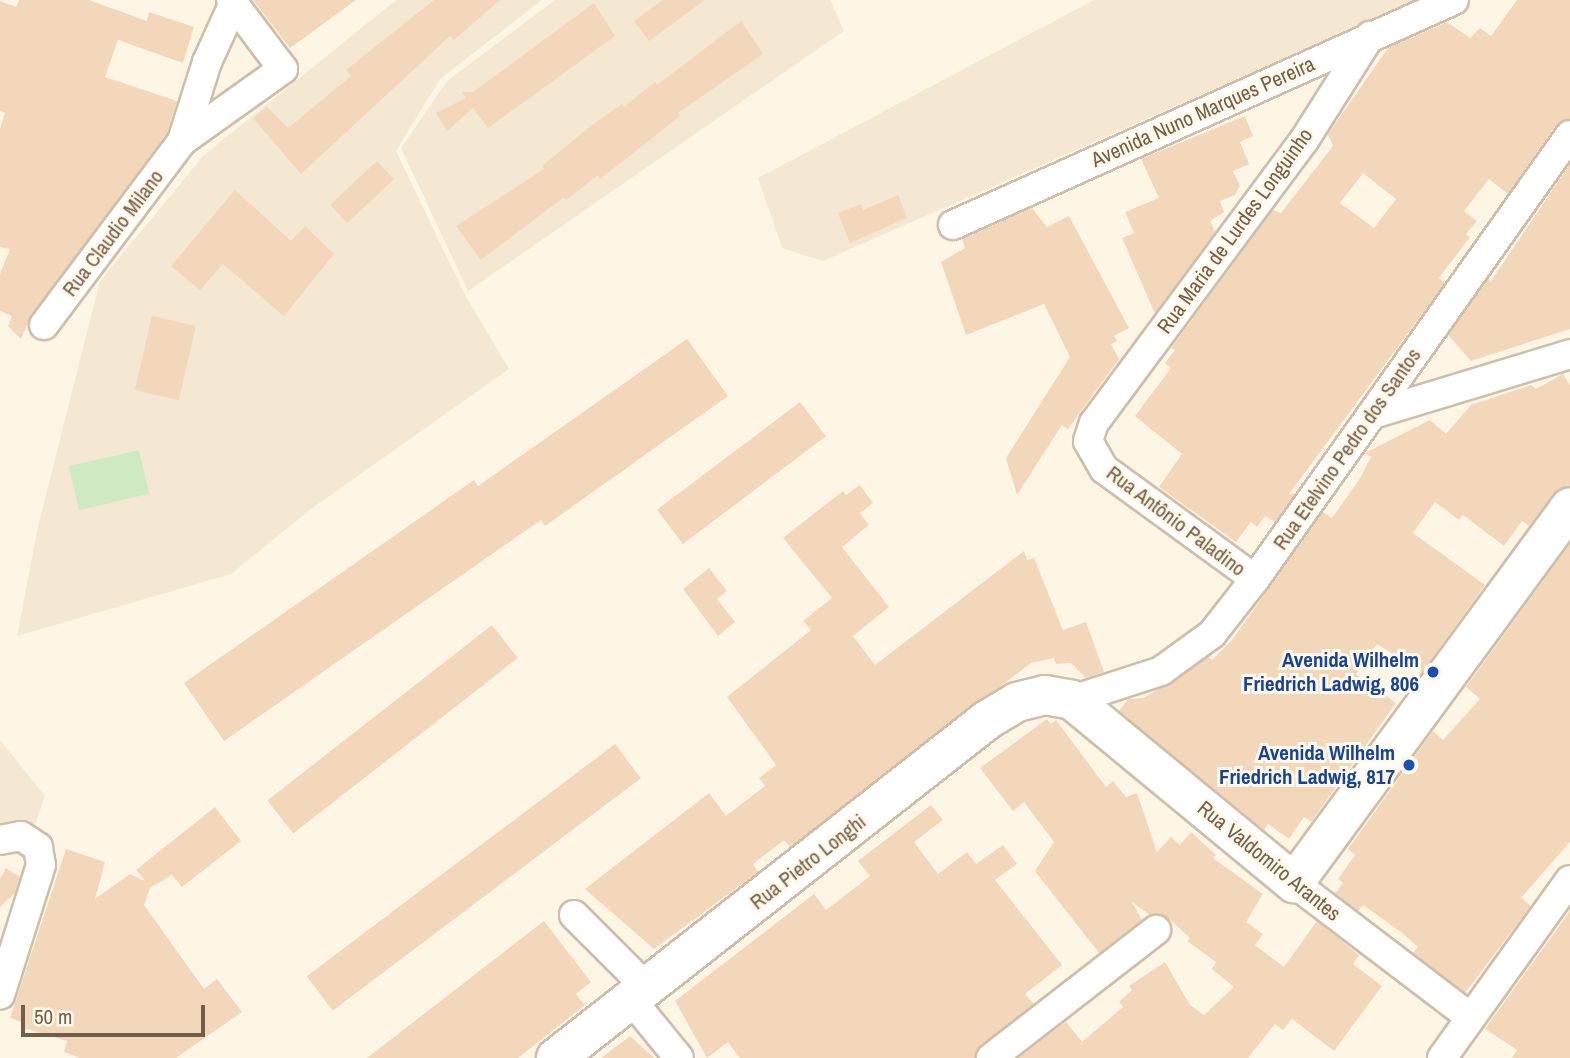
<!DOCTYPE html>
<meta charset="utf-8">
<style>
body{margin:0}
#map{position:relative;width:1570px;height:1058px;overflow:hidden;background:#fdf6e4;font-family:"Archivo Narrow",sans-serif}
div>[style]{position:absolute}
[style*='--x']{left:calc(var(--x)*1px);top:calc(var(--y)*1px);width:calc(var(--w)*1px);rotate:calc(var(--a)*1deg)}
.residential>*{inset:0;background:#f4e8d2}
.green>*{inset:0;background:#ceeac2;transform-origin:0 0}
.building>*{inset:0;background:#f2d7bb;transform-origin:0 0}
.roads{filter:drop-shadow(2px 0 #cebeaa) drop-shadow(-2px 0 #cebeaa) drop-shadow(0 2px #cebeaa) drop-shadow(0 -2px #cebeaa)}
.street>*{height:28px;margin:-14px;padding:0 14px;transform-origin:14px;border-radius:14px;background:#fff}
.secondary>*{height:38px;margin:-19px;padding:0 19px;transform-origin:19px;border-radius:19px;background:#fff}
.dots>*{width:19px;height:19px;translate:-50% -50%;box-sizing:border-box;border:4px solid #fff9ea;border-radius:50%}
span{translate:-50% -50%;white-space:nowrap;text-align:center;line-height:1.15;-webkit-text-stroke:6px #fff9ea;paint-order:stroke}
.street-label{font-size:21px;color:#755e49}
.transit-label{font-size:21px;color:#164399;font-weight:700}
.right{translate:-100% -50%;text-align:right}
.scale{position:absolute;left:21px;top:1005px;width:184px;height:32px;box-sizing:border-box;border:4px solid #755e49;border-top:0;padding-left:9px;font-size:21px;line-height:24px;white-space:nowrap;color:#755e49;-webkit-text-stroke:5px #fff9ea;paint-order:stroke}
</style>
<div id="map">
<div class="residential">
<div style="clip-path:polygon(396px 0,542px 0,440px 79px,396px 151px,465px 295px,509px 369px,311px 509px,231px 574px,17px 636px,39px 522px,100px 281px,204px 155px)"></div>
<div style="clip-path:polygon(555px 0,830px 0,844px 31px,468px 291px,401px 148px,447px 81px)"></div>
<div style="clip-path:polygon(1094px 0,1417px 0,823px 261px,782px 248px,758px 178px)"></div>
<div style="clip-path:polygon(0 740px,45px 796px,23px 859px,0 828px)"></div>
</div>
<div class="green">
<div style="left:139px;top:450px;width:45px;height:72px;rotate:77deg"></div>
</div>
<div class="building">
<div style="clip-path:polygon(19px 0,89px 0,147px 21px,149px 12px,194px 27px,183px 63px,118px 40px,105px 77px,177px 101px,167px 133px,31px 315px,21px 339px,8px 326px,12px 316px,0 311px,0 274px,10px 249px,0 247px,0 129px,5px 113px,0 111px,0 1px,16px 7px)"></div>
<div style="clip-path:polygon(253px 0,356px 0,290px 48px)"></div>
<div style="clip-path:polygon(434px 0,500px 0,454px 40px,450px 36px,301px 174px,253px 118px,267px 107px,288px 128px,351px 76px,346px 70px)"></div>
<div style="clip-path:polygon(663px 0,705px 0,649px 41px,634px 21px)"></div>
<div style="clip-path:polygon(evenodd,1517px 0,1570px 0,1570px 119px,1556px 125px,1508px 194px,1489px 179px,1464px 211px,1477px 221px,1466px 234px,1470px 237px,1439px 278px,1445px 283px,1292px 490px,1288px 495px,1296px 493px,1275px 522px,1265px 516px,1257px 527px,1251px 522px,1236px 542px,1159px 487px,1182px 454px,1135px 416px,1171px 368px,1165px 363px,1175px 350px,1171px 348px,1273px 210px,1281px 213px,1333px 146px,1328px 134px,1388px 48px,1447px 22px,1470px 38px,1480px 28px,1491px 36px,1517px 0,1363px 173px,1396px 199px,1374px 228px,1340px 203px,1363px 173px)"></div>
<div style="clip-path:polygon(594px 3px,615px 36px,488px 128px,473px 108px,447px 131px,436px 113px,466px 98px,462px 92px,473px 92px)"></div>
<div style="clip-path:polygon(741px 21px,763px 54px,678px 113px,680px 116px,600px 179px,598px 175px,566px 200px,564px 197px,481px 260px,456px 226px,544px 169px,543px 165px,592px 125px,622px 104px,624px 107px,655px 82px,657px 85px)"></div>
<div style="clip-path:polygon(1245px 116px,1253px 136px,1240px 142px,1249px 164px,1233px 171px,1240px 186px,1235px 195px,1220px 201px,1224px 212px,1210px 221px,1215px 232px,1155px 314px,1122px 238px,1134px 233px,1125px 212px,1159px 198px,1141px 159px)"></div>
<div style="left:377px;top:161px;width:25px;height:64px;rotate:47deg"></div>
<div style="clip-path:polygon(1570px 164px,1570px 329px,1471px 361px,1448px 335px,1488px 279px,1491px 281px)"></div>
<div style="clip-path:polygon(235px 190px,291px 241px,305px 226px,334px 254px,284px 316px,223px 264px,200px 290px,171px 266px)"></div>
<div style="clip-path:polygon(898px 195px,907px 218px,850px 243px,838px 213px,861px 204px,863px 210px)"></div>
<div style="clip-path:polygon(1032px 208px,1047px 227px,1069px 216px,1129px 328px,1114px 336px,1117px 341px,1111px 344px,1119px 359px,1068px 429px,1062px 425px,1017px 495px,1006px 458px,1070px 357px,1044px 304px,966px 335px,941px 262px,965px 248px,962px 239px)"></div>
<div style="left:152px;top:316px;width:45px;height:76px;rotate:13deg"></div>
<div style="clip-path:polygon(687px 339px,728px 396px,545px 526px,541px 520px,224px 741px,184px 683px,474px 480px,478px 486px)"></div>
<div style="clip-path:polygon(1563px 374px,1570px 385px,1570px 486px,1553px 494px,1529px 526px,1522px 521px,1504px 546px,1463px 515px,1459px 520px,1435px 502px,1413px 533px,1485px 585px,1422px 672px,1377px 644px,1356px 674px,1396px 703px,1311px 822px,1304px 817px,1289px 839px,1268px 824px,1264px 830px,1119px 711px,1128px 699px,1144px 698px,1208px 657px,1212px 660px,1232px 640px,1323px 512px,1332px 518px,1359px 480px,1371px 457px,1365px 453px,1430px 420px,1446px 434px,1471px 405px,1531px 385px,1536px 389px)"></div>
<div style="left:800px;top:402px;width:43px;height:179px;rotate:53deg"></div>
<div style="clip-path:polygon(860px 485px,873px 503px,860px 513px,869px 525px,842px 547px,889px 607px,853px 636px,875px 665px,1024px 551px,1027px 560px,1034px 558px,1063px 630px,1086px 622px,1104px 672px,1086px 678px,1071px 663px,1056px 664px,1054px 658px,1031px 663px,790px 847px,784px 840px,753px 864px,758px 872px,654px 949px,585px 889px,709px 793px,726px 816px,765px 786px,759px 778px,776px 765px,727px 697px,811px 630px,803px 621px,832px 598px,783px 538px,843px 491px,846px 495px)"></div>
<div style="clip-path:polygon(1570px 544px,1570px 842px,1521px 898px,1531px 906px,1465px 993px,1413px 953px,1418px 947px,1401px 932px,1363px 905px,1358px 911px,1335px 893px,1343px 883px,1338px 879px,1355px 855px,1348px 849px,1433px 731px,1443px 740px,1480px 699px,1466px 687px)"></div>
<div style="clip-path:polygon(709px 568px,727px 591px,717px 599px,735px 622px,718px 636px,683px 589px)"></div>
<div style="left:492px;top:625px;width:42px;height:285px;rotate:52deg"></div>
<div style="clip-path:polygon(1047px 719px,1051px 724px,1056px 720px,1106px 787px,1113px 781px,1126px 797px,1137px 793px,1157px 852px,1171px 837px,1180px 845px,1191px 832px,1216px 855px,1213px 858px,1263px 894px,1246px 922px,1263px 934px,1255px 945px,1284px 967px,1317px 921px,1359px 955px,1353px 964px,1382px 986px,1334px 1051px,1292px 1019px,1283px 1030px,1275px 1024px,1248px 1058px,1018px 1058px,1066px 1022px,1082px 1042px,1123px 1007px,1119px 1002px,1132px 990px,1129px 986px,1165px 962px,1190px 1005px,1204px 1015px,1234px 987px,1212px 969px,1216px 962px,1187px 941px,1190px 938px,1169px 919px,1150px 915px,1132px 902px,1142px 920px,1099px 953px,1035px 871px,1054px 842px,1024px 802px,1013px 811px,980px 768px)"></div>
<div style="left:615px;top:744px;width:43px;height:386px;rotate:53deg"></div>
<div style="clip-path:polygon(931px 805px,943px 820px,914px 842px,938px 874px,967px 852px,976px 864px,1003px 845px,1017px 864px,995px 880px,1062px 965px,1025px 994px,1034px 1004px,981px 1045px,975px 1058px,740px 1058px,728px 1042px,707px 1058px,675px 1001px,814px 894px,826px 910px,870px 876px,858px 861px)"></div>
<div style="clip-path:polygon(215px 807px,241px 841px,182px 887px,172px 875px,150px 888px,144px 905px,204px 989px,217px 979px,242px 1012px,176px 1058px,80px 1058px,64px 1052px,67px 1041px,20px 1027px,22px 1022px,10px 1018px,66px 849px,105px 862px,95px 899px,130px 874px,145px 881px,136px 870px)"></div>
<div style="clip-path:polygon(6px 868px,20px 877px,15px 893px,0 907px,0 879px)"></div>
<div style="clip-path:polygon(1570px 911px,1570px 1058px,1512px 1058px,1517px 1050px,1485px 1029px)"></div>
<div style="clip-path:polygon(544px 921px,591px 982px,576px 994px,585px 1005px,518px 1058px,367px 1058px)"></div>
<div style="clip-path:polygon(630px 1036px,654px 1058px,601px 1058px)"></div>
</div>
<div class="roads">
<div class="street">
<div style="--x:182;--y:141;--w:124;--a:-35.5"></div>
<div style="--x:283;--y:69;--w:86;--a:-127"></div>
<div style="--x:953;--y:225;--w:549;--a:-24.18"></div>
<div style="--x:44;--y:325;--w:230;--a:-53.1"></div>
<div style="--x:182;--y:141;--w:83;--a:-72.4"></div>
<div style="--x:207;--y:62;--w:65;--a:-65.4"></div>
<div style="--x:1373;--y:414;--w:206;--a:-16.9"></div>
<div style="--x:1255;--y:579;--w:187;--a:-143.9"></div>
<div style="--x:1104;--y:469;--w:32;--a:-120"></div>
<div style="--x:1088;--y:441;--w:19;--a:-72"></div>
<div style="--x:1094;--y:423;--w:354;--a:-53.4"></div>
<div style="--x:1305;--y:139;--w:122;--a:-57.7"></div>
<div style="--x:1072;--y:700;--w:94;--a:-18"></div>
<div style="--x:1161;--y:671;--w:63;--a:-36"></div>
<div style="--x:1212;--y:634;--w:70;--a:-52"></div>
<div style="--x:1255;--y:579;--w:544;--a:-54.65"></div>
<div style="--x:0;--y:840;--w:21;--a:-11"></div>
<div style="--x:21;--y:836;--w:20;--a:33"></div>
<div style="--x:38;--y:847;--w:18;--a:81"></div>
<div style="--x:41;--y:865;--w:136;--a:107.5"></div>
<div style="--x:1294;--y:883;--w:221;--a:37.3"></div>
<div style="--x:574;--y:915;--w:100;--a:45"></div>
<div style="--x:630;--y:998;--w:77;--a:50.8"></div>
<div style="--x:991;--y:1058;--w:209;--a:-37.8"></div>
<div style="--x:1442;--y:1058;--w:219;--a:-54.3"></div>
</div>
<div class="secondary">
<div style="--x:556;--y:1058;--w:548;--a:-38.1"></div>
<div style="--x:987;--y:720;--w:35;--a:-31"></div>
<div style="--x:1017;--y:702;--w:29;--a:-14"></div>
<div style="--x:1045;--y:695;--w:27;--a:10"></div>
<div style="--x:1072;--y:700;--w:288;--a:39.5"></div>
<div style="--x:1294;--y:883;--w:466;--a:-53.7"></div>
</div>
</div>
<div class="dots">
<div style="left:1433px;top:672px;background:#1a4fb4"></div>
<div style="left:1409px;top:765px;background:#1a4fb4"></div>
</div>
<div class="street-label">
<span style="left:1203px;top:112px;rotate:-24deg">Avenida Nuno Marques Pereira</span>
<span style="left:1235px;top:231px;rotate:-54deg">Rua Maria de Lurdes Longuinho</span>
<span style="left:113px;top:233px;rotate:-53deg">Rua Claudio Milano</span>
<span style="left:1347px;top:449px;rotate:-55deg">Rua Etelvino Pedro dos Santos</span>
<span style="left:1176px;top:521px;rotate:37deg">Rua Antônio Paladino</span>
<span style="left:1269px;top:861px;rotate:39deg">Rua Valdomiro Arantes</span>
<span style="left:808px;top:862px;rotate:-38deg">Rua Pietro Longhi</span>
</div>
<div class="transit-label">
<span class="right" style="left:1419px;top:672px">Avenida Wilhelm<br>Friedrich Ladwig, 806</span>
<span class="right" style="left:1395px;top:765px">Avenida Wilhelm<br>Friedrich Ladwig, 817</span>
</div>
<div class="scale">50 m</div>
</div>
